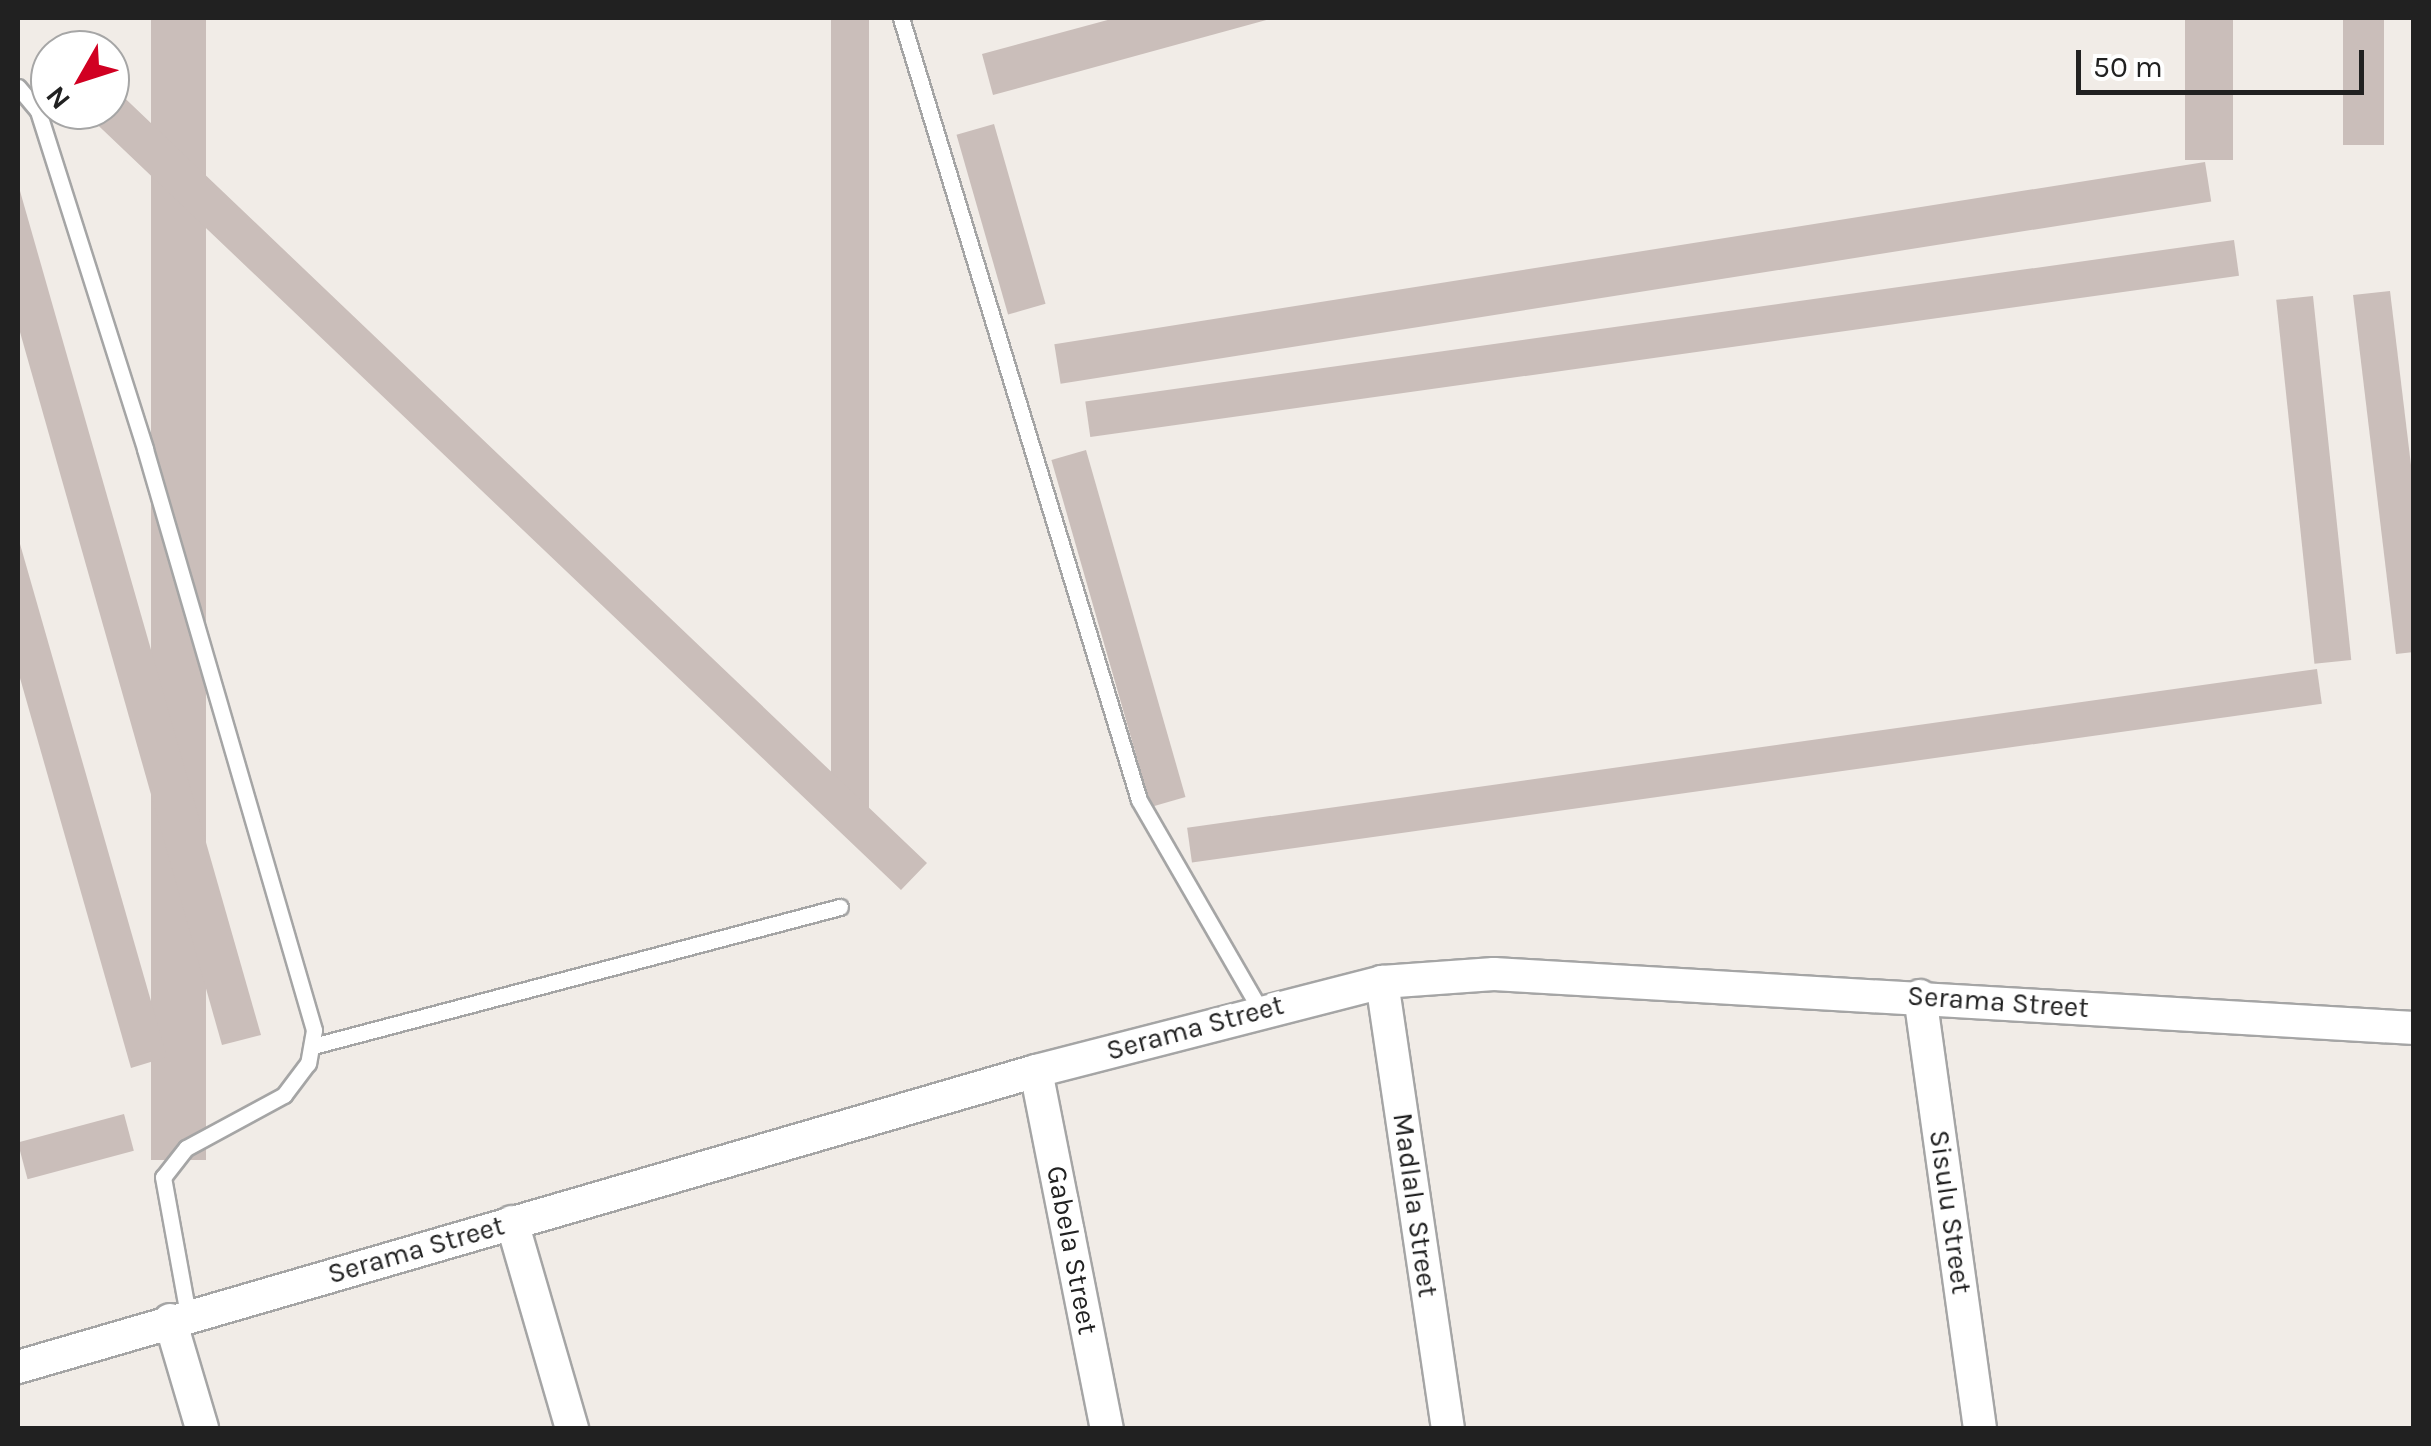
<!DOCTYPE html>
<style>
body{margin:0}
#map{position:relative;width:2431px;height:1446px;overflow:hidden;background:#f1ece7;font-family:Karla,sans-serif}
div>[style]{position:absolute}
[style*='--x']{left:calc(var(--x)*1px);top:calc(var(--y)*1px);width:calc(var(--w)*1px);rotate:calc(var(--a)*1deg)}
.building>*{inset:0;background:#cabeba;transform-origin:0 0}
.roads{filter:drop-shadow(2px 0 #a5a5a5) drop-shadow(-2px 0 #a5a5a5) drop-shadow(0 2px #a5a5a5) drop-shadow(0 -2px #a5a5a5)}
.lane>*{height:15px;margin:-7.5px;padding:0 7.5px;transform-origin:7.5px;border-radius:7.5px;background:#fff}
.street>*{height:32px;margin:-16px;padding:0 16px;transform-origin:16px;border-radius:16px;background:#fff}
span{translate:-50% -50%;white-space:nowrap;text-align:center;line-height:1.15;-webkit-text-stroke:10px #fff;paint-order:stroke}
.street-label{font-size:28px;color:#212121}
.frame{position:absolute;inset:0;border:20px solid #212121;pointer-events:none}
.north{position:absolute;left:30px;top:30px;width:100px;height:100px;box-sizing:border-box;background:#fff;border:2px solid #a6a6a6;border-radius:50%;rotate:231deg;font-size:28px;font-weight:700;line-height:40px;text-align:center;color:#212121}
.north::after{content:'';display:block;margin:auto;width:35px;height:45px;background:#d10022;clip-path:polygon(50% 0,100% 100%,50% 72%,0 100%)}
.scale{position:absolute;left:2076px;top:50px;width:288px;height:45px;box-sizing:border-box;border:5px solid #212121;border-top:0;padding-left:12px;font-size:30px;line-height:35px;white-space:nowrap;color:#212121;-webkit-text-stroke:8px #fff;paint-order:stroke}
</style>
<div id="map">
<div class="building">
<div style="left:151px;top:18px;width:55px;height:1142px"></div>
<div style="left:831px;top:18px;width:38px;height:792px"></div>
<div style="clip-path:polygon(1115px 18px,1269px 18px,1270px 19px,993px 95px,982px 54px)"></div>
<div style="left:2185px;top:18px;width:48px;height:142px"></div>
<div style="left:2343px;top:18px;width:41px;height:127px"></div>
<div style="clip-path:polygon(50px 59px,50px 80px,40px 70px)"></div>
<div style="clip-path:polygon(110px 84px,927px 863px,901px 890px,82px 110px,110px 110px)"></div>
<div style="left:994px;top:124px;width:187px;height:39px;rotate:74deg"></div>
<div style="left:2205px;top:162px;width:40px;height:1165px;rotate:81deg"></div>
<div style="clip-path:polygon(18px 184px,261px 1035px,222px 1045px,18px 325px)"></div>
<div style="left:2234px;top:240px;width:36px;height:1160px;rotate:82deg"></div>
<div style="clip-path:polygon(2390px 291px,2414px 490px,2414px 652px,2396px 654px,2353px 295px)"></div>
<div style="left:2313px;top:296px;width:366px;height:37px;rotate:84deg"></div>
<div style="left:1086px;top:450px;width:361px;height:36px;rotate:74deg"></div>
<div style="clip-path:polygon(18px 537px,167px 1057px,131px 1068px,18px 671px)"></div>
<div style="left:2317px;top:669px;width:35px;height:1141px;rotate:82deg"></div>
<div style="left:124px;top:1114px;width:38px;height:110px;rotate:75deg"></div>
</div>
<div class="roads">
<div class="lane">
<div style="--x:901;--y:18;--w:817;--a:73.07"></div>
<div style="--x:1139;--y:800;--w:242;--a:60"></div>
<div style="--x:18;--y:87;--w:31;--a:50"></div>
<div style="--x:38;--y:111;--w:355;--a:72.4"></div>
<div style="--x:145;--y:449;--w:605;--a:73.78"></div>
<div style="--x:314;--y:1030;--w:34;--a:100"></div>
<div style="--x:308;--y:1063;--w:40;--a:127"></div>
<div style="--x:284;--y:1095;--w:111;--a:151.6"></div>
<div style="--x:186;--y:1148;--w:37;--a:128"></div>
<div style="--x:163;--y:1177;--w:140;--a:79.7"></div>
<div style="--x:313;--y:1046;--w:545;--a:-14.78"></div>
</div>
<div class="street">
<div style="--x:1382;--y:982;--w:451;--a:81.6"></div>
<div style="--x:1920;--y:996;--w:436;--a:82.1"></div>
<div style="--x:1036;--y:1071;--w:364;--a:78.8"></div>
<div style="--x:512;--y:1222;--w:215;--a:73.8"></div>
<div style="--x:170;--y:1320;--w:113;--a:73.5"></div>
<div style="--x:18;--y:1367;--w:1060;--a:-16.21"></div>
<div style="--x:1036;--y:1071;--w:357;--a:-14.4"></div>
<div style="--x:1382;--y:982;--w:112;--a:-4.1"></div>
<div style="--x:1494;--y:974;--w:922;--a:3.36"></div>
</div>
</div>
<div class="street-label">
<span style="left:1998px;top:1002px;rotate:4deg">Serama Street</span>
<span style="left:1195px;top:1028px;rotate:-15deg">Serama Street</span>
<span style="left:1415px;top:1205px;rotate:82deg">Madlala Street</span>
<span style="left:1950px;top:1212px;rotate:82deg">Sisulu Street</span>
<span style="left:416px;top:1250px;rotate:-16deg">Serama Street</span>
<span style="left:1072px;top:1250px;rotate:79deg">Gabela Street</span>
</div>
<div class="frame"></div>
<div class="north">N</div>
<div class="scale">50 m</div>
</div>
